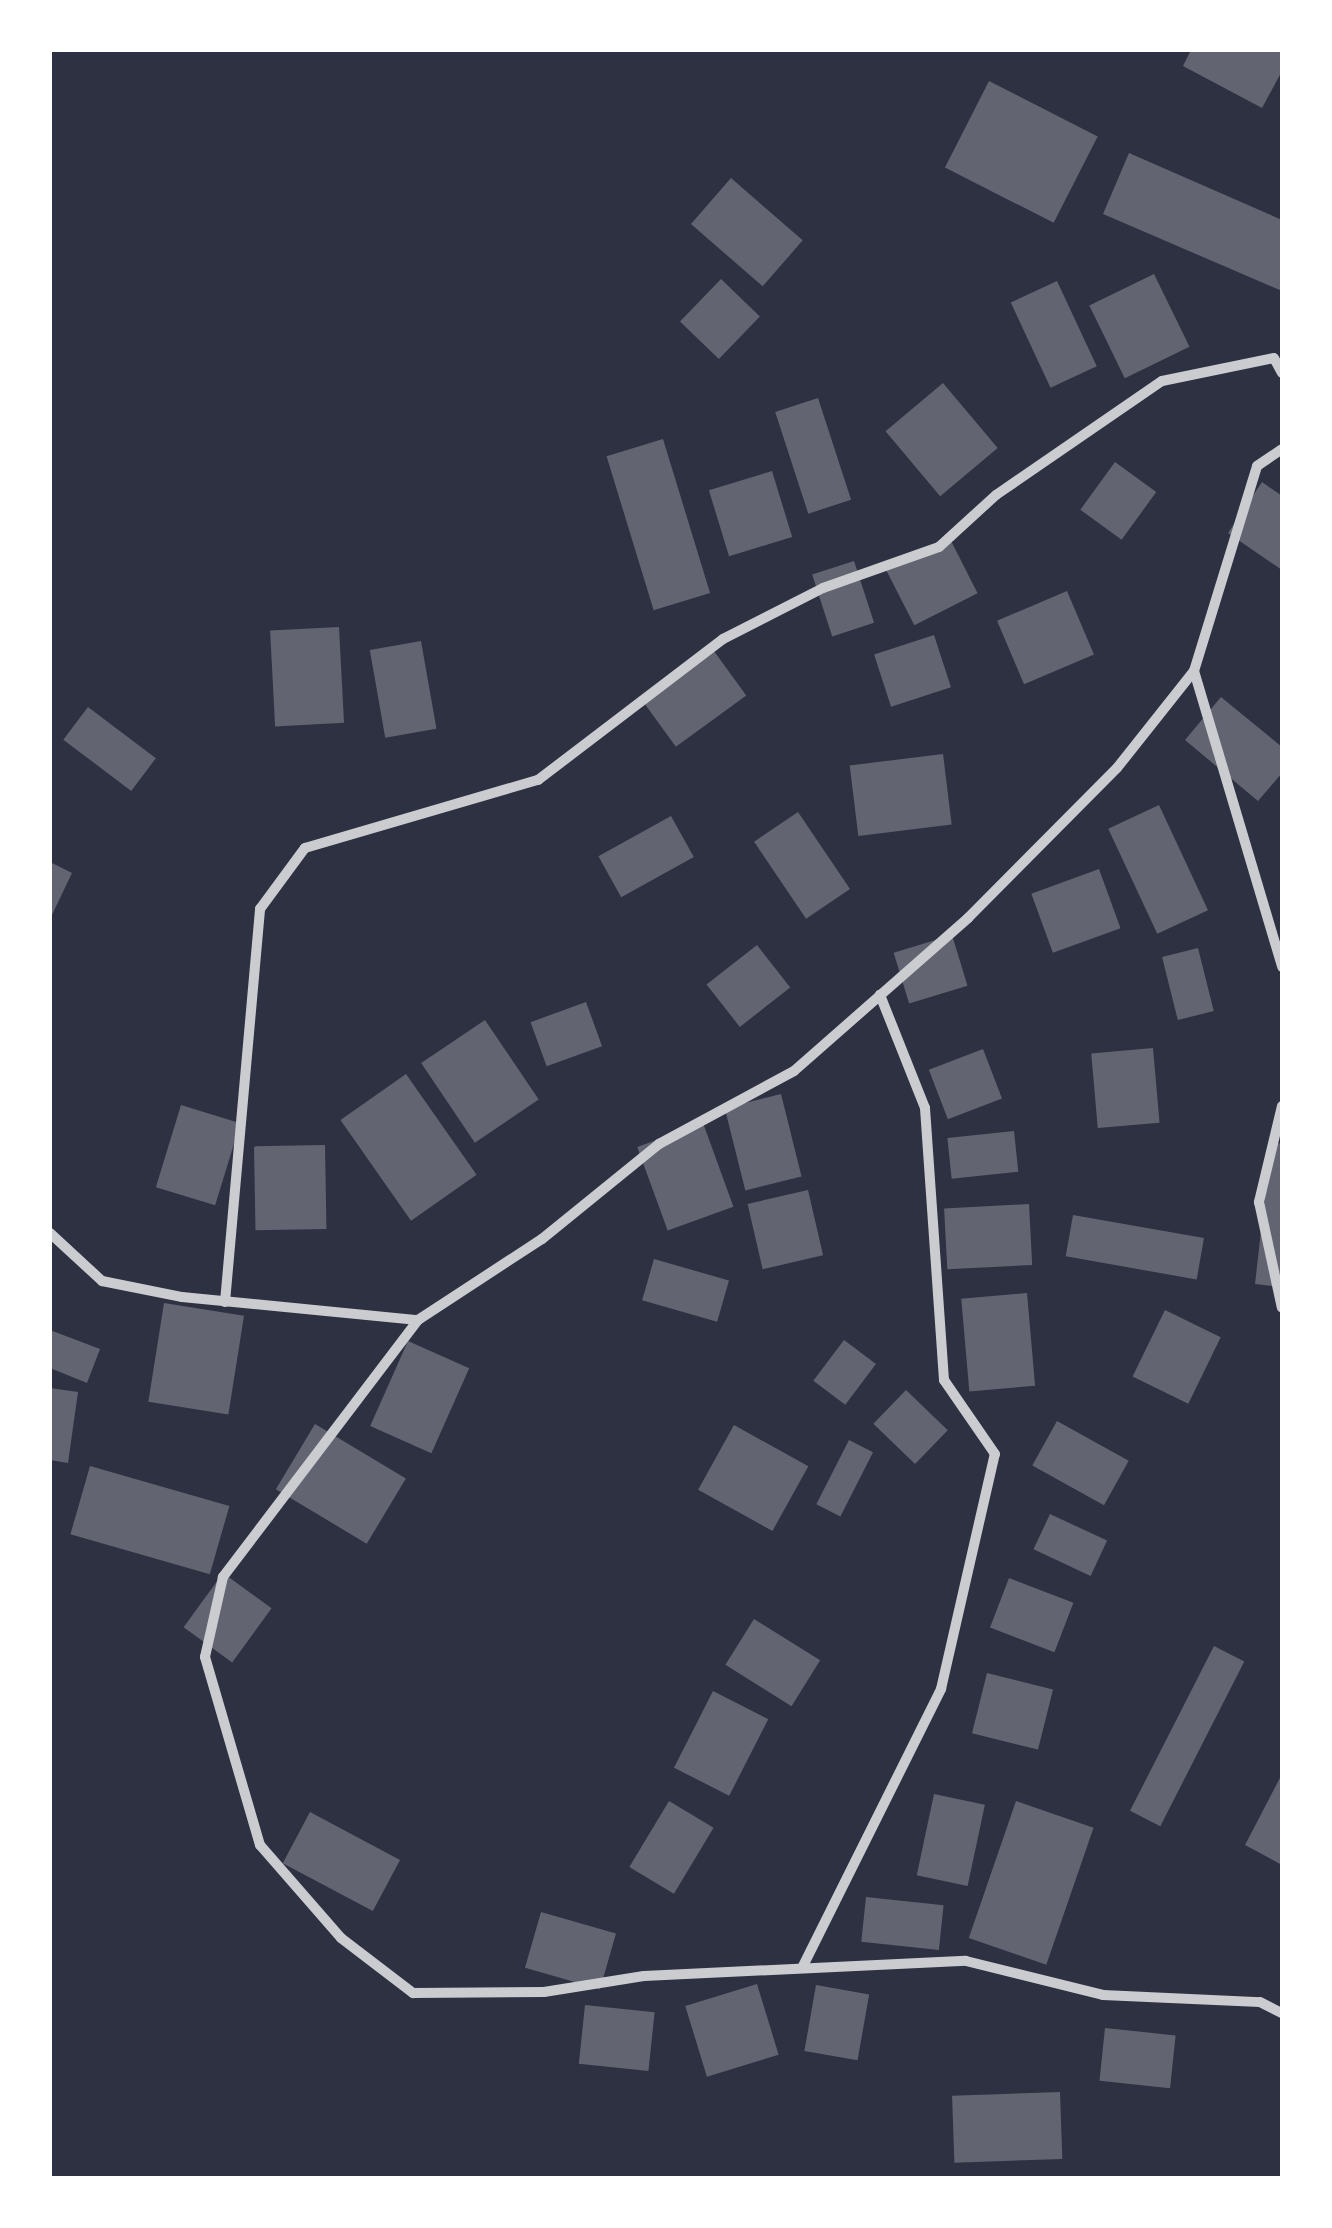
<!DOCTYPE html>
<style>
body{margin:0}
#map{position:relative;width:1332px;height:2228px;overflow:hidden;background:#2d3142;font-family:"Asap Condensed",sans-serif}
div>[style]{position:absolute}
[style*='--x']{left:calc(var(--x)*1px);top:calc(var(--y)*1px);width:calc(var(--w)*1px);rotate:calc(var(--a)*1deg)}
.building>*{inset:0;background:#626471;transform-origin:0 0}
.minor>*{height:10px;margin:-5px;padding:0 5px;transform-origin:5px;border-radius:5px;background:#caccd0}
span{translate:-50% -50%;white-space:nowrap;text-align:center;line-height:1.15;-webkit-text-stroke:8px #fff;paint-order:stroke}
.frame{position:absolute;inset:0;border:52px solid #fff;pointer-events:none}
</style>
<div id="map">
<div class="building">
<div style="clip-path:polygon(1191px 50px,1282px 50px,1282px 71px,1262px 108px,1183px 66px)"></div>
<div style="left:989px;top:81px;width:122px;height:97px;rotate:27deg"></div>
<div style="clip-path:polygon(1129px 153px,1282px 220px,1282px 291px,1103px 214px)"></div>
<div style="left:731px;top:178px;width:95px;height:61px;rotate:41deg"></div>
<div style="left:1154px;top:274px;width:81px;height:72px;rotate:64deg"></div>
<div style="left:721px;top:279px;width:54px;height:59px;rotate:44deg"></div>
<div style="left:1057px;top:281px;width:94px;height:51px;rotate:65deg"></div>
<div style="left:943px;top:383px;width:85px;height:75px;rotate:50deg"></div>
<div style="left:818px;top:398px;width:107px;height:45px;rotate:72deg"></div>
<div style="left:663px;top:439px;width:161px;height:59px;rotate:73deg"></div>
<div style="left:1115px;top:462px;width:51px;height:59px;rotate:36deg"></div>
<div style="left:772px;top:471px;width:69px;height:66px;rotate:73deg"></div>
<div style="clip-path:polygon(1262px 482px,1282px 496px,1282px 570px,1228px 533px)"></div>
<div style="left:949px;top:537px;width:63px;height:71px;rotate:63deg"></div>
<div style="left:854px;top:561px;width:65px;height:44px;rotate:72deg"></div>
<div style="left:1067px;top:591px;width:69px;height:76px;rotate:67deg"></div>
<div style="left:339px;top:627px;width:96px;height:69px;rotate:87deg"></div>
<div style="left:934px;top:635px;width:55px;height:63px;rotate:72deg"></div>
<div style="left:421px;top:641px;width:89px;height:52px;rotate:80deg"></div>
<div style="left:711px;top:647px;width:60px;height:87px;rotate:54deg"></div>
<div style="clip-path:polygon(1221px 697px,1282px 747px,1282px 773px,1258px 801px,1185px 740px)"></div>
<div style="left:88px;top:707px;width:85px;height:41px;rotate:37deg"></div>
<div style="left:943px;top:754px;width:71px;height:94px;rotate:83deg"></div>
<div style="left:1159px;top:805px;width:116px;height:56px;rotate:65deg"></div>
<div style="left:798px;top:812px;width:93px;height:53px;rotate:56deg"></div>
<div style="left:671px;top:816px;width:47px;height:83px;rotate:61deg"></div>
<div style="clip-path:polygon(50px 862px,72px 873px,50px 919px)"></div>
<div style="left:1099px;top:869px;width:63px;height:72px;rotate:70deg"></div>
<div style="left:952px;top:935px;width:53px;height:61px;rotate:73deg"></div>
<div style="left:757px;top:945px;width:54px;height:64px;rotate:52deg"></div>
<div style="left:1198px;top:948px;width:65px;height:37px;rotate:76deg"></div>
<div style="left:586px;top:1002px;width:47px;height:59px;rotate:70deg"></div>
<div style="left:485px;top:1020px;width:96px;height:77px;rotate:56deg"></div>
<div style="left:1153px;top:1048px;width:75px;height:62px;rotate:85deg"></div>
<div style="left:983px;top:1049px;width:53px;height:58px;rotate:69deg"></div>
<div style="left:406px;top:1074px;width:123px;height:80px;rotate:55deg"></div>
<div style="left:781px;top:1094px;width:85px;height:58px;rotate:76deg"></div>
<div style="left:181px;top:1105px;width:62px;height:86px;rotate:17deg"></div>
<div style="left:703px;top:1123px;width:89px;height:70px;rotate:70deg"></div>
<div style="left:1014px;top:1131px;width:41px;height:67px;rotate:84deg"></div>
<div style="clip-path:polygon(1271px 1142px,1282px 1144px,1282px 1287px,1255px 1284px)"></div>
<div style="left:325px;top:1145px;width:84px;height:71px;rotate:89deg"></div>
<div style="left:808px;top:1190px;width:67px;height:62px;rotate:77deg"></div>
<div style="left:1029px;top:1204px;width:61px;height:85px;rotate:87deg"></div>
<div style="left:1073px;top:1215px;width:133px;height:42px;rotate:10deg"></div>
<div style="left:654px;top:1259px;width:78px;height:43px;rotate:16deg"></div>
<div style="left:1027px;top:1293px;width:93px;height:66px;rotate:85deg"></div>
<div style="left:164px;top:1303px;width:81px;height:100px;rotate:9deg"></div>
<div style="left:1165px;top:1310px;width:62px;height:74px;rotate:26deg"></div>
<div style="clip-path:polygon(50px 1330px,100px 1349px,87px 1383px,50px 1368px)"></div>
<div style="left:844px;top:1340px;width:40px;height:51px;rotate:37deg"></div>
<div style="left:408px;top:1341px;width:67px;height:93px;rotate:24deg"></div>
<div style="clip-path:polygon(50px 1388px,78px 1392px,68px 1463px,50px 1460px)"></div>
<div style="left:906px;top:1390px;width:58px;height:47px;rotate:44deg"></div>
<div style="left:1057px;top:1421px;width:82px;height:51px;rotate:29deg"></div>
<div style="left:315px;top:1424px;width:106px;height:76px;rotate:31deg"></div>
<div style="left:734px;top:1425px;width:85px;height:74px;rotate:29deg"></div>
<div style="left:849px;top:1440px;width:27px;height:72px;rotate:27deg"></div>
<div style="left:90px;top:1466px;width:145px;height:71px;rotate:16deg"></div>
<div style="left:1050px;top:1514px;width:63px;height:39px;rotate:25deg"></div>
<div style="left:223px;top:1573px;width:60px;height:67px;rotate:36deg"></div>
<div style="left:1009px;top:1578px;width:69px;height:53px;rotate:21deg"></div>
<div style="left:754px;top:1619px;width:78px;height:54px;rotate:32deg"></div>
<div style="left:1214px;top:1646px;width:34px;height:185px;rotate:27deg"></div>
<div style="left:987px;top:1673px;width:68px;height:62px;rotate:14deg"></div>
<div style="left:713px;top:1691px;width:62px;height:86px;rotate:27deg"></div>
<div style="clip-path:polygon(1282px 1774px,1282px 1865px,1245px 1845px)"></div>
<div style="left:934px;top:1794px;width:52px;height:83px;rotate:12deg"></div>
<div style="left:669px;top:1801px;width:52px;height:77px;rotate:31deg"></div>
<div style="left:1016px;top:1801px;width:82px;height:145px;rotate:19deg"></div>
<div style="left:310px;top:1812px;width:102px;height:58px;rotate:28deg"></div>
<div style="left:866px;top:1897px;width:78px;height:45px;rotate:6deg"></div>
<div style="left:541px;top:1912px;width:78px;height:58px;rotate:16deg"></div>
<div style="left:757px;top:1984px;width:74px;height:75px;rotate:73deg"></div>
<div style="left:816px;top:1985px;width:54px;height:67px;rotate:10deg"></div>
<div style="left:585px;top:2005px;width:70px;height:59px;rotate:6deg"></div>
<div style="left:1105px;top:2028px;width:71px;height:53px;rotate:6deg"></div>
<div style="left:1060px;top:2092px;width:67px;height:108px;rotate:88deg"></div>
</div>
<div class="minor">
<div style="--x:1194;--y:671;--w:309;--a:73.4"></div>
<div style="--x:1282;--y:1106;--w:99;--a:103.5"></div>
<div style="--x:1259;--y:1202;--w:108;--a:77.8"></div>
<div style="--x:50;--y:1233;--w:71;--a:42.7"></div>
<div style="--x:102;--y:1281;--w:82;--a:11.3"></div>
<div style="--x:182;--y:1297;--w:237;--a:5.6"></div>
<div style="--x:418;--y:1320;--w:148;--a:-33.2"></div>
<div style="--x:542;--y:1239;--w:151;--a:-39.1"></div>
<div style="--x:659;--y:1144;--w:153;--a:-28.4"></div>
<div style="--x:794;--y:1071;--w:232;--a:-41.3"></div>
<div style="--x:968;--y:918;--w:211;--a:-45.2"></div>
<div style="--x:1117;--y:768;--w:124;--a:-51.6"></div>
<div style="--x:1194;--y:671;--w:214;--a:-72.9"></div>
<div style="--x:1257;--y:466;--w:30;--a:-34"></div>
<div style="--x:225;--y:1302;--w:395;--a:-84.9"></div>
<div style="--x:260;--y:909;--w:76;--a:-53.6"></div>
<div style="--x:305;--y:848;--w:243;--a:-16.3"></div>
<div style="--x:538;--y:780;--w:233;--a:-37.3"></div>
<div style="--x:723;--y:639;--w:112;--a:-27"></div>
<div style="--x:823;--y:588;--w:123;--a:-19.5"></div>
<div style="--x:939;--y:547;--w:77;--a:-42.4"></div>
<div style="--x:996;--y:495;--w:201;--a:-34.5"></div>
<div style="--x:1162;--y:381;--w:114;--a:-11.6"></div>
<div style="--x:1274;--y:358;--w:17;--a:62"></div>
<div style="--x:418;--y:1320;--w:323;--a:127.2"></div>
<div style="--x:223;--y:1577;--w:82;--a:102.7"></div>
<div style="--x:205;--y:1657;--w:196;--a:73.7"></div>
<div style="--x:260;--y:1845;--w:123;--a:48.9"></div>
<div style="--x:341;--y:1938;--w:91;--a:37.4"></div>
<div style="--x:413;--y:1993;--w:131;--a:-0.4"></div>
<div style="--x:544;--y:1992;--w:101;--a:-9.1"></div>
<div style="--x:644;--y:1976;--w:322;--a:-2.7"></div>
<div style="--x:966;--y:1961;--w:141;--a:13.9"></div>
<div style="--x:1103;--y:1995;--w:157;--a:2.6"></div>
<div style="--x:1260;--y:2002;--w:25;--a:27"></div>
<div style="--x:802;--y:1968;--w:312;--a:-63.5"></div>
<div style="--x:941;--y:1689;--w:241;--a:-77.1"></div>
<div style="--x:995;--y:1454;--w:90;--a:-124.6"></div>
<div style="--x:944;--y:1380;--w:273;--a:-94"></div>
<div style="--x:925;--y:1108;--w:122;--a:-111.7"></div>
</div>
<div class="frame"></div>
</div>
